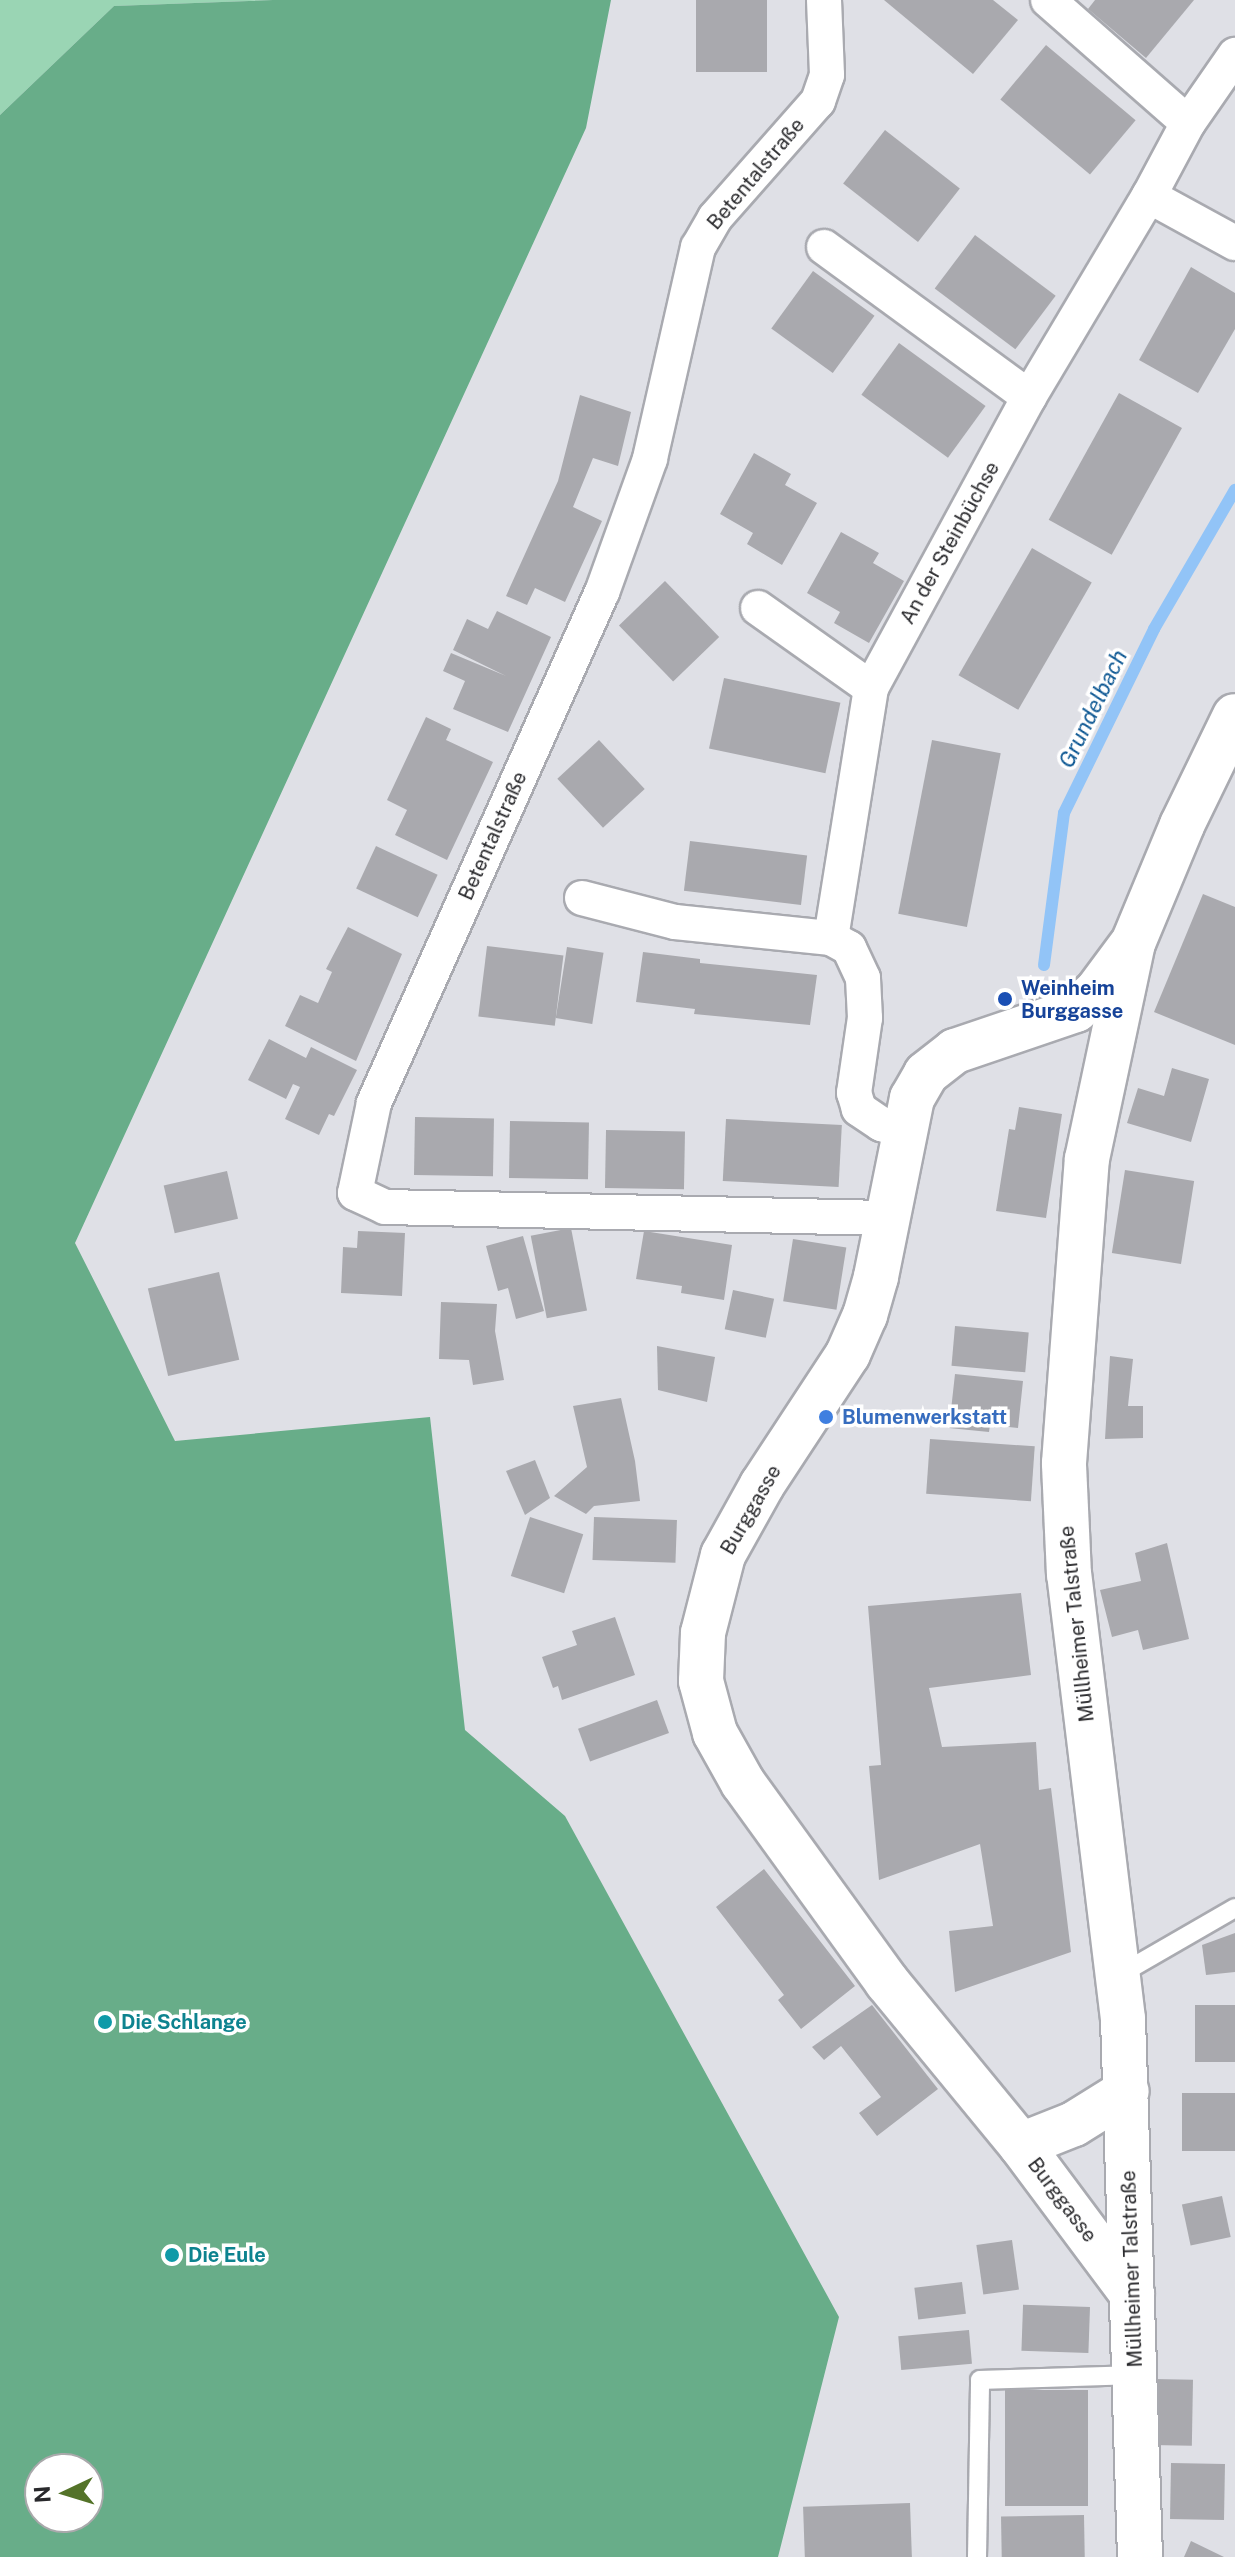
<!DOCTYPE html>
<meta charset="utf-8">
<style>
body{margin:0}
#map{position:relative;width:1235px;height:2557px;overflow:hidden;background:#dfe0e6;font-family:"Public Sans",sans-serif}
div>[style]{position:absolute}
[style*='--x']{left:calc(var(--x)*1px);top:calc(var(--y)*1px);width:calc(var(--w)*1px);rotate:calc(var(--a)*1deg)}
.green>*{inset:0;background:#9ad5b4}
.forest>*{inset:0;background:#68ad89}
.stream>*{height:12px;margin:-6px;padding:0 6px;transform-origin:6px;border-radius:6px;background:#92c4f7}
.building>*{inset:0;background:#a9a9ae;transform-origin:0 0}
.roads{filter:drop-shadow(2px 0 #a9aab0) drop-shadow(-2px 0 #a9aab0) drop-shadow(0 2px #a9aab0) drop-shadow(0 -2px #a9aab0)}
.service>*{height:18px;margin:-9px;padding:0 9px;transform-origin:9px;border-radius:9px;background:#fff}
.minor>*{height:34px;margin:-17px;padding:0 17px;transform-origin:17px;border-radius:17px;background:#fff}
.secondary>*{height:44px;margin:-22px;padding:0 22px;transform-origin:22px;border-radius:22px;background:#fff}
.dots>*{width:22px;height:22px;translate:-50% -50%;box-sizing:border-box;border:4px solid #fff;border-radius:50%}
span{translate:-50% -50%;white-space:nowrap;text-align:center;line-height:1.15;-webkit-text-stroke:7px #fff;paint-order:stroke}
.street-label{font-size:20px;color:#29292c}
.transit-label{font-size:20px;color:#164399;font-weight:700}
.left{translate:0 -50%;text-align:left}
.shop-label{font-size:20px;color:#366cbe;font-weight:700}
.culture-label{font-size:20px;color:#0d838f;font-weight:700}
.water-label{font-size:22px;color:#0b5692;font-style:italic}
.north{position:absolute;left:24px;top:2453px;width:80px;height:80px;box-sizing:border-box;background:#fff;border:2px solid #a9a9ab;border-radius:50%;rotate:266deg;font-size:22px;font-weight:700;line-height:32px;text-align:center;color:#29292c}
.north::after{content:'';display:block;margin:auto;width:28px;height:36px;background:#547329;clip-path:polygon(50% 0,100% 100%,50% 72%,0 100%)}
</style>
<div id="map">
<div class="green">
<div style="clip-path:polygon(0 0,273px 0,114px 6px,0 115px)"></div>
</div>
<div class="forest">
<div style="clip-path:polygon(evenodd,273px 0,611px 0,586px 128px,75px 1243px,175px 1441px,430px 1417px,465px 1730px,565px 1816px,839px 2317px,778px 2557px,0 2557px,0 115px,114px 6px,273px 0,40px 2469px,88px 2469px,88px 2517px,40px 2517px,40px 2469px)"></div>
</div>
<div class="stream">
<div style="--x:1044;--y:965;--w:153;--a:-82.5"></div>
<div style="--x:1064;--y:813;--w:205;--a:-63.9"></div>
<div style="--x:1154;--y:629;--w:161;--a:-59.8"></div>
</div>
<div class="building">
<div style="left:696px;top:0;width:71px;height:72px"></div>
<div style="clip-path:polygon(884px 0,993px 0,1018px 20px,973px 74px)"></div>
<div style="clip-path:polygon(1095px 0,1194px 0,1146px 58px,1088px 9px)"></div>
<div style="left:1046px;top:45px;width:117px;height:71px;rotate:40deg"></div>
<div style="left:885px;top:130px;width:95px;height:68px;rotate:38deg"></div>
<div style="left:975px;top:235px;width:101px;height:67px;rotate:37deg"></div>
<div style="clip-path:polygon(1191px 267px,1235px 293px,1235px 329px,1198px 393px,1139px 360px)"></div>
<div style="left:813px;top:271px;width:76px;height:71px;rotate:36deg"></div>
<div style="left:899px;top:343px;width:107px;height:64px;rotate:36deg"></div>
<div style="left:1119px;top:393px;width:72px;height:145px;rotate:29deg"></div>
<div style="clip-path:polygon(580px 395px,631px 412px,618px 466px,593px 458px,573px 507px,602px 521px,565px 602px,535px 588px,527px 605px,506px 596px,558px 481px)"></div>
<div style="clip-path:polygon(754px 453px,791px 474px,785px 485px,817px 503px,782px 565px,747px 544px,753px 533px,720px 514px)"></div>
<div style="clip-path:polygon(841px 532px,879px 553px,873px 563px,904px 581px,869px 643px,834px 623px,840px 612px,807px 593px)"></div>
<div style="left:1032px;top:548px;width:69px;height:147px;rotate:30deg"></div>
<div style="left:665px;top:581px;width:78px;height:64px;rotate:46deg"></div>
<div style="clip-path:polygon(497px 611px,551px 637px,508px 732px,453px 709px,465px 681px,443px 671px,451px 653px,506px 676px,453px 650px,467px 619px,488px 629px)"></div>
<div style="left:724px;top:678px;width:119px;height:72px;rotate:12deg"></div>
<div style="clip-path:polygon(426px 717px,451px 729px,446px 740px,493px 762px,447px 860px,395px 835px,407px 810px,387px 800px)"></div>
<div style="left:599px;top:740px;width:67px;height:57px;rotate:47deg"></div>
<div style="left:932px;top:740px;width:70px;height:177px;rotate:11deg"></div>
<div style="left:690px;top:841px;width:118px;height:50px;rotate:7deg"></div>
<div style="left:376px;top:846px;width:68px;height:47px;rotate:25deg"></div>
<div style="clip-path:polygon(1203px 894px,1235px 907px,1235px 1045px,1154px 1012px)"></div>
<div style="clip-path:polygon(348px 927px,402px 954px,356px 1061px,285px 1026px,300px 995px,318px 1003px,332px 972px,326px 969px)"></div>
<div style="left:487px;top:946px;width:77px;height:71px;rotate:7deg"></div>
<div style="left:567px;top:947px;width:37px;height:72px;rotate:9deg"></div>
<div style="clip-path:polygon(643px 952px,700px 959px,700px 963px,817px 975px,810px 1025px,694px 1014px,695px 1009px,636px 1002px)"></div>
<div style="clip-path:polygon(269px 1039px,306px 1058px,311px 1047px,357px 1070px,334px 1116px,329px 1114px,319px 1135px,285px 1119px,300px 1087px,293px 1084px,286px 1099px,248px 1080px)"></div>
<div style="clip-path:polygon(1172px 1068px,1209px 1079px,1191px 1142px,1127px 1123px,1138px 1088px,1164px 1096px)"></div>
<div style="clip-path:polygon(1019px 1107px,1062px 1114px,1046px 1218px,996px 1211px,1009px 1129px,1015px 1130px)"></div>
<div style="left:415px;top:1117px;width:79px;height:58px;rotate:1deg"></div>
<div style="left:726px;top:1119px;width:116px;height:62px;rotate:3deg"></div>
<div style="left:510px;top:1121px;width:79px;height:57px;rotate:1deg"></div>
<div style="left:606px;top:1130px;width:79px;height:58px;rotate:1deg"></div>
<div style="left:1125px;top:1170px;width:70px;height:84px;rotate:9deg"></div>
<div style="left:227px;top:1171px;width:49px;height:65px;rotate:77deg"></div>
<div style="left:571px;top:1228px;width:84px;height:41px;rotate:79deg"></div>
<div style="clip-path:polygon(358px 1231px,405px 1233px,402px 1296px,341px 1293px,343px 1247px,357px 1248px)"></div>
<div style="clip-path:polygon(644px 1231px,732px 1245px,724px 1300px,681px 1293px,682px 1286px,636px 1279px)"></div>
<div style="clip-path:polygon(523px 1236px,544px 1311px,516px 1319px,508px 1288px,498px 1291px,486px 1246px)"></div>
<div style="left:793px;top:1239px;width:54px;height:63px;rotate:9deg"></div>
<div style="left:219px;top:1272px;width:90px;height:73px;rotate:77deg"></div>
<div style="left:733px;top:1290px;width:42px;height:40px;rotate:12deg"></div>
<div style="clip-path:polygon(441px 1302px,497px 1304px,495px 1331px,504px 1380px,473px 1385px,469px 1360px,439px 1359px)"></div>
<div style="left:955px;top:1326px;width:74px;height:40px;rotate:5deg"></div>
<div style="clip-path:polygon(657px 1346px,715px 1357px,707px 1402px,658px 1390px)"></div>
<div style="clip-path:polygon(1110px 1356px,1133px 1359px,1128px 1406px,1143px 1406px,1143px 1438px,1105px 1439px)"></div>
<div style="clip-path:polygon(955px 1374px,1023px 1381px,1018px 1428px,990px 1425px,989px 1432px,949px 1428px)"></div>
<div style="clip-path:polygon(621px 1398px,635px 1461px,640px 1501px,594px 1506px,586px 1514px,554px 1496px,587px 1467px,573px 1406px)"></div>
<div style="left:930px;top:1439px;width:105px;height:55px;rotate:4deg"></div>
<div style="clip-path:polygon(535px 1460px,550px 1498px,525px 1515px,506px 1471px)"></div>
<div style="left:530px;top:1517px;width:56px;height:62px;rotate:18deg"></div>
<div style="left:594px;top:1517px;width:83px;height:43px;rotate:2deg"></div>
<div style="clip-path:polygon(1167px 1543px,1189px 1639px,1143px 1650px,1138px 1630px,1112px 1637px,1100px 1590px,1141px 1581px,1135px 1553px)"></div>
<div style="clip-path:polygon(1021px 1593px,1031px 1675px,929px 1688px,942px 1747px,1036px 1742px,1039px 1790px,1051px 1788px,1071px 1952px,955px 1992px,949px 1931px,993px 1926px,980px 1844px,879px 1880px,869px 1766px,881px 1765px,868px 1606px)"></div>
<div style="clip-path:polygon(615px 1617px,635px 1675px,562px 1700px,558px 1686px,553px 1688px,542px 1657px,577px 1645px,572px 1631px)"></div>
<div style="left:657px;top:1700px;width:35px;height:84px;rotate:70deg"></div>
<div style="clip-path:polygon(764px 1869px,855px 1986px,801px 2029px,778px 2000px,784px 1995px,716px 1907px)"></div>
<div style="clip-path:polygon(1235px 1933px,1235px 1972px,1206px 1975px,1202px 1945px)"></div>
<div style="clip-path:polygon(872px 2005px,938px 2089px,877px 2136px,859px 2113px,881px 2097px,841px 2046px,824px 2060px,812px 2047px)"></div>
<div style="left:1195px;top:2005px;width:40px;height:57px"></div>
<div style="left:1235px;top:2093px;width:58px;height:53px;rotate:90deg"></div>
<div style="left:1222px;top:2196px;width:42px;height:41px;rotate:78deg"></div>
<div style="left:1012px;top:2240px;width:50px;height:36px;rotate:82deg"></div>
<div style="left:962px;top:2282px;width:32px;height:48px;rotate:83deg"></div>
<div style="left:1090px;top:2307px;width:46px;height:67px;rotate:92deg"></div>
<div style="left:969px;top:2330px;width:34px;height:71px;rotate:85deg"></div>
<div style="left:1154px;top:2379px;width:39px;height:66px;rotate:1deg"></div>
<div style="left:1088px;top:2390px;width:116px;height:83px;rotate:90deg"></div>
<div style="left:1171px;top:2463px;width:54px;height:56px;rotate:1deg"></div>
<div style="left:910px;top:2503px;width:54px;height:107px;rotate:88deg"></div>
<div style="left:1084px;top:2515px;width:42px;height:83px;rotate:89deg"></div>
<div style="clip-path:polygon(1191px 2541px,1224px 2557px,1184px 2557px)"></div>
</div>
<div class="roads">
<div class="service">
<div style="--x:1119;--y:1975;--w:134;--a:-30"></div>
<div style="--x:977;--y:2557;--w:177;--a:-89"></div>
<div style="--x:980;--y:2380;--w:156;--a:-1.8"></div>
</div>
<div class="minor">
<div style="--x:824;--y:0;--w:75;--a:87.7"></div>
<div style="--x:827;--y:75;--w:28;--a:109"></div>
<div style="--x:818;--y:101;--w:156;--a:131.4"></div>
<div style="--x:715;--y:218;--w:34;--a:120"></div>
<div style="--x:698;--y:247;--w:217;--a:102.8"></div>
<div style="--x:650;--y:459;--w:141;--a:109.8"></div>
<div style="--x:602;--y:592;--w:560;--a:114.05"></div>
<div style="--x:374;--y:1103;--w:92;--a:101.9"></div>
<div style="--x:355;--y:1193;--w:33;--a:25"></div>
<div style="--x:385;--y:1207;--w:501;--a:1.26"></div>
<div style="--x:1048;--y:0;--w:186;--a:41.3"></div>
<div style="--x:1149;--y:196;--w:98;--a:28.7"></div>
<div style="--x:824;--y:247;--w:254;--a:36.2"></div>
<div style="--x:758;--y:608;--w:138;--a:35.3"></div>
<div style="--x:582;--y:898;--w:96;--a:14.5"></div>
<div style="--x:675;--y:922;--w:157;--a:5.9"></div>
<div style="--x:904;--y:1131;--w:24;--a:-163"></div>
<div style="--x:881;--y:1124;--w:27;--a:-146"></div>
<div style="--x:859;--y:1109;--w:17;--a:-107"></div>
<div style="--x:854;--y:1093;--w:76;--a:-81.7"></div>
<div style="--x:865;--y:1018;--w:40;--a:-92.9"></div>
<div style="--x:863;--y:978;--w:33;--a:-115"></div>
<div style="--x:849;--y:948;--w:21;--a:-151"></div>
<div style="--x:831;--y:938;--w:253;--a:-80.9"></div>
<div style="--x:871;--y:688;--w:331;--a:-61.5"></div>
<div style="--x:1029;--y:397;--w:234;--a:-59.2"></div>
<div style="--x:1149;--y:196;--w:83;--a:-61.9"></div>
<div style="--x:1188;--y:123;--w:83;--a:-55.3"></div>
</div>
<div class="secondary">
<div style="--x:1129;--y:948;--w:54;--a:126.7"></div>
<div style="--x:1097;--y:991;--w:28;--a:138"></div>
<div style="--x:1076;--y:1010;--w:128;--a:161.3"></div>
<div style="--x:955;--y:1051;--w:37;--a:142"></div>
<div style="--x:926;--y:1074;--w:28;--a:120"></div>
<div style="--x:912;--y:1098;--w:183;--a:101.4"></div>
<div style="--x:876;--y:1277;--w:40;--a:106"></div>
<div style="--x:865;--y:1315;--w:43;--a:113.6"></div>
<div style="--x:848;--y:1354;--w:157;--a:123.3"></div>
<div style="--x:762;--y:1485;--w:80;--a:119.1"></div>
<div style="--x:723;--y:1555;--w:81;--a:104.4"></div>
<div style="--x:703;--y:1633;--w:48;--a:92.4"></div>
<div style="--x:701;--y:1681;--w:54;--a:74.9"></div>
<div style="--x:715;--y:1733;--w:57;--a:60.8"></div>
<div style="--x:743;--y:1783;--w:246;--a:54.1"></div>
<div style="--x:887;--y:1982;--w:211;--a:50.6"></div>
<div style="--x:1021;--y:2145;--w:186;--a:53.3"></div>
<div style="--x:1021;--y:2145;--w:57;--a:-21.6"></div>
<div style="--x:1074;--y:2124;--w:62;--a:-31.9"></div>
<div style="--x:1140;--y:2557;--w:538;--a:-91.81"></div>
<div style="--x:1123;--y:2019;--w:447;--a:-96.9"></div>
<div style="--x:1069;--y:1575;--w:112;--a:-92.6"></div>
<div style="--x:1064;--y:1463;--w:305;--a:-85.7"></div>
<div style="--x:1087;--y:1159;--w:221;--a:-78"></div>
<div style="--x:1133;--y:943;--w:128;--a:-67.4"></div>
<div style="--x:1182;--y:825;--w:121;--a:-64.1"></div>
</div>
</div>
<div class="dots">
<div style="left:1005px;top:999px;background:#1a4fb4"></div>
<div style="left:826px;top:1417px;background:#3f7fe0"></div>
<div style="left:105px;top:2022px;background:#0f9aa8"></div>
<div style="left:172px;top:2255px;background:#0f9aa8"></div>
</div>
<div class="street-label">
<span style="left:756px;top:174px;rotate:-50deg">Betentalstraße</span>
<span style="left:950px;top:543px;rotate:-61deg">An der Steinbüchse</span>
<span style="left:493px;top:836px;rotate:-66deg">Betentalstraße</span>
<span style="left:751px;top:1510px;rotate:-60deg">Burggasse</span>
<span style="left:1077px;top:1624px;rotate:-96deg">Müllheimer Talstraße</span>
<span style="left:1062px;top:2200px;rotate:53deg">Burggasse</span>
<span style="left:1132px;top:2269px;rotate:-92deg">Müllheimer Talstraße</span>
</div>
<div class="transit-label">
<span class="left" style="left:1021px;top:1000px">Weinheim<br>Burggasse</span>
</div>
<div class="shop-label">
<span class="left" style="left:842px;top:1417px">Blumenwerkstatt</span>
</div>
<div class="culture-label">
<span class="left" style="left:121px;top:2022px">Die Schlange</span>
<span class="left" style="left:188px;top:2255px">Die Eule</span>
</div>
<div class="water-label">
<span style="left:1093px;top:709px;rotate:-64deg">Grundelbach</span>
</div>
<div class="north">N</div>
</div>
